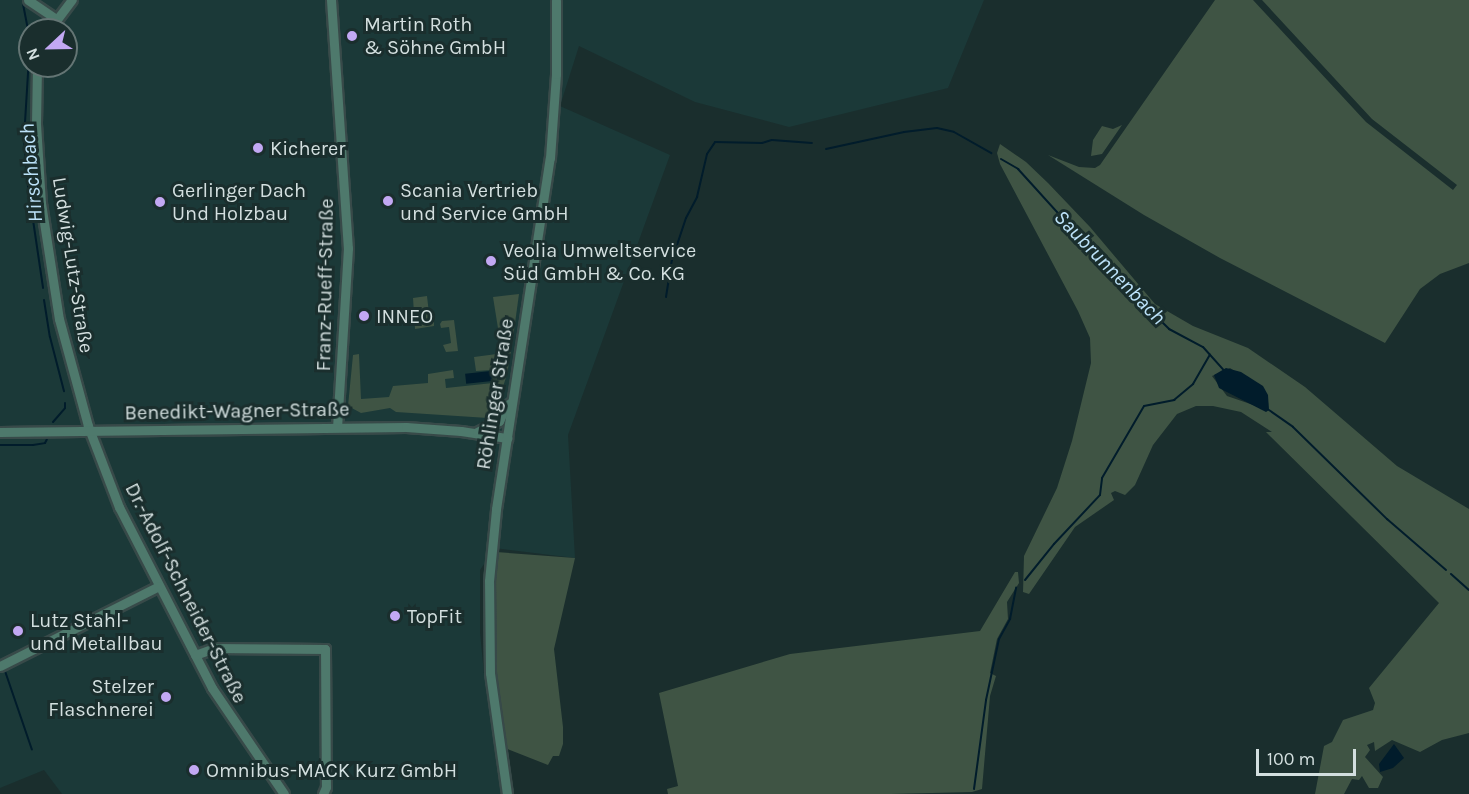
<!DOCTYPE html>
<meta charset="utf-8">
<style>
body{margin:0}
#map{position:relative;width:1469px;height:794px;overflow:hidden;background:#1a2e2d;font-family:Karla,sans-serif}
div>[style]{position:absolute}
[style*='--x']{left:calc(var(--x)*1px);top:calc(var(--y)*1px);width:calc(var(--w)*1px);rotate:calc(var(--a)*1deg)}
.built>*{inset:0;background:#1b3938}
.green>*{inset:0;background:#3f5444}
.water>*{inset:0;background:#011c2b;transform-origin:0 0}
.stream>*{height:2px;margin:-1px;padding:0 1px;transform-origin:1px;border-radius:1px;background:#011c2b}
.roads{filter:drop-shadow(2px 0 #384a49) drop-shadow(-2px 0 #384a49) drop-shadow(0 2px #384a49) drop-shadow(0 -2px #384a49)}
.minor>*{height:9px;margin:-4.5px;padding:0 4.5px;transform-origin:4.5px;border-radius:4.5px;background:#4e796c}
.dots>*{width:16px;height:16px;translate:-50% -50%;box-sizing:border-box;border:3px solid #1a2e2d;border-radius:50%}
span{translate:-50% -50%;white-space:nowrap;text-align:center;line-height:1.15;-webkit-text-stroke:6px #1a2e2d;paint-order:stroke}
.poi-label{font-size:20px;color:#d3dfdf}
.left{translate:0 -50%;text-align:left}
.right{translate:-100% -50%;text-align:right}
.street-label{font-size:20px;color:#d3dfdf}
.water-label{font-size:21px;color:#bce2f9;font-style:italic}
.north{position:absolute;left:18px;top:18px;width:60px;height:60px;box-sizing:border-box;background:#1a2e2d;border:2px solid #647574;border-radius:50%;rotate:248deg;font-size:16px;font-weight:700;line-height:24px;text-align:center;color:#d3dfdf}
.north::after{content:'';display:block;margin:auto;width:21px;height:27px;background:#c2a8f3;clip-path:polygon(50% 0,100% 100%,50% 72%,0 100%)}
.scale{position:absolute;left:1256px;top:749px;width:100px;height:27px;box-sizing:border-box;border:3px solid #d3dfdf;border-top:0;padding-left:8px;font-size:18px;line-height:21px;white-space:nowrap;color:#d3dfdf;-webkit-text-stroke:4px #1a2e2d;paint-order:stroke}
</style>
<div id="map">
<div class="built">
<div style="clip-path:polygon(evenodd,0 0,984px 0,948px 88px,789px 127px,695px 102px,579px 46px,560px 106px,670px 155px,568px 435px,575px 558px,495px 548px,480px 570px,480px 632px,484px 674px,501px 794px,62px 794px,44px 770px,0 788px,0 0,30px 30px,66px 30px,66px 66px,30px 66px,30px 30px)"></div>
</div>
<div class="green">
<div style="clip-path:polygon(1215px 0,1253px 0,1366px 122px,1453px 190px,1457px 185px,1372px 119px,1262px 0,1469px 0,1469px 263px,1440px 274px,1420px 289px,1385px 343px,1220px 258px,1144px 215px,1048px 155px,1079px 167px,1095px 168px,1100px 165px)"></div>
<div style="clip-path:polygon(1122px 125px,1102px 154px,1091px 156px,1093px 140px,1102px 126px,1113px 129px)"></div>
<div style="clip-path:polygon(evenodd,1000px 144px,1026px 162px,1048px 183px,1090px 227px,1155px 304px,1193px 326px,1248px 348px,1305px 387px,1397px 466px,1469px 509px,1469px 733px,1442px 740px,1420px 752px,1392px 740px,1375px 751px,1374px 742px,1367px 745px,1370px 750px,1365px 757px,1383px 777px,1378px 788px,1369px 788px,1362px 776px,1359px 780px,1352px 779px,1344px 794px,1315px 794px,1324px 746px,1332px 742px,1343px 720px,1373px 710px,1375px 703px,1369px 688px,1439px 603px,1266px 432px,1272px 432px,1241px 412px,1213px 406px,1196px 406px,1177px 414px,1153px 445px,1135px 485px,1125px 495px,1115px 491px,1111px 493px,1114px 500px,1075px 527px,1029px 594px,1023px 592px,1024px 556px,1057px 488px,1072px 441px,1091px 363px,1090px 338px,1078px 311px,1000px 164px,997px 153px,1000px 144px,1230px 368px,1264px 390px,1268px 410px,1227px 396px,1212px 376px,1230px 368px)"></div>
<div style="clip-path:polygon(519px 294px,512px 345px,501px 347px,493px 297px)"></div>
<div style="clip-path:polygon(427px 296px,430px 322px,434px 322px,434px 326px,415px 329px,413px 298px)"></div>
<div style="clip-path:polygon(454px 320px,458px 351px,446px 352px,443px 345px,451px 343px,449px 327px,441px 328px,440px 324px,442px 321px)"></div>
<div style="clip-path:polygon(511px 352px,507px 374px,495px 413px,488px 418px,396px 412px,390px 408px,361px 413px,348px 406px,353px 355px,359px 354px,361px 399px,389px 397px,393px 386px,428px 383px,428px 374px,453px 370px,454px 378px,445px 379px,446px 388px,493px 383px,492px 370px,476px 371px,474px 357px)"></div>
<div style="clip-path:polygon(496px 552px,575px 558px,554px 649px,563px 727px,563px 744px,559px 756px,553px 756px,548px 765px,505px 748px,494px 662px,492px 599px)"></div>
<div style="clip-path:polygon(1015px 572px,1018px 572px,1019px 583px,1007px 602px,1008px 619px,997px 639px,990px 673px,996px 676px,990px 696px,982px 789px,972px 792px,891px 794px,668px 794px,667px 789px,678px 786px,659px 693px,790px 654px,980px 631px)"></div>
</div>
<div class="water">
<div style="clip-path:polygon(1226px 368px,1241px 372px,1263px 386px,1268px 395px,1269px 410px,1266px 412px,1219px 388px,1214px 375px)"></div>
<div style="left:491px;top:371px;width:10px;height:26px;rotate:84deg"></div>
<div style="clip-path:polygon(1394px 744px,1404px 758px,1393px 768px,1380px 772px,1379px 764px)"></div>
</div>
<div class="stream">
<div style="--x:23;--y:4;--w:36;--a:79"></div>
<div style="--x:29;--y:57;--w:82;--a:93.5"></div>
<div style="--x:24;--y:139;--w:47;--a:85.1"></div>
<div style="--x:28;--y:186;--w:103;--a:81.6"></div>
<div style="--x:826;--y:149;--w:80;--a:-12.3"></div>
<div style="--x:904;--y:132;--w:33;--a:-7"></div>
<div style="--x:937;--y:128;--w:17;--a:13"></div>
<div style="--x:954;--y:132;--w:43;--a:29.6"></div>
<div style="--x:1001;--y:159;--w:20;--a:30"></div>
<div style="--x:1018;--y:169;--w:147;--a:47.8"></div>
<div style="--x:1117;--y:278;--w:73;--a:44.4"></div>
<div style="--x:1169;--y:329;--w:38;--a:28"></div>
<div style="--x:1203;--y:347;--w:30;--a:48"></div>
<div style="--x:666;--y:297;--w:37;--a:-81"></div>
<div style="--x:672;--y:260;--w:44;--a:-71.6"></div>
<div style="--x:686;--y:218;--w:24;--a:-62"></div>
<div style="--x:697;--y:197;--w:44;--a:-76.9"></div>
<div style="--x:707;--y:154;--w:14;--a:-56"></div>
<div style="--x:715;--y:142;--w:47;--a:1.2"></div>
<div style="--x:762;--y:143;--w:10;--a:-17"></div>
<div style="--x:772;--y:140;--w:40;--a:4.3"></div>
<div style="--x:44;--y:300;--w:37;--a:81"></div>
<div style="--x:50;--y:337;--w:56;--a:75.5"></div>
<div style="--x:1269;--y:410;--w:29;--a:35"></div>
<div style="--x:1293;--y:427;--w:132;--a:44.4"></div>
<div style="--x:1387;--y:519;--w:78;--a:40.8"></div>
<div style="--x:53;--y:422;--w:18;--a:-49"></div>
<div style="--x:65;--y:408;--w:5;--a:-90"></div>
<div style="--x:0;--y:445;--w:33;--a:0"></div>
<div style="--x:33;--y:445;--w:12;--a:-9"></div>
<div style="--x:45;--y:443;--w:4;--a:-63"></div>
<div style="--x:1451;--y:574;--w:24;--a:42"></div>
<div style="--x:1025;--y:580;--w:46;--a:-51.1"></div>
<div style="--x:1054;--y:544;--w:67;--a:-46.8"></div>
<div style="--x:1100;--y:495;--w:17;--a:-83"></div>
<div style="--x:1102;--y:478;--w:83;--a:-59.7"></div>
<div style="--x:1144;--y:406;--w:31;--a:-11"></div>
<div style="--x:1174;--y:400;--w:25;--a:-40"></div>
<div style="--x:1193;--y:384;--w:34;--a:-60"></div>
<div style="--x:5;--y:671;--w:83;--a:71.1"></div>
<div style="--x:974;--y:789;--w:90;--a:-82.3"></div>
<div style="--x:986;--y:700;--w:62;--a:-78"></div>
<div style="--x:999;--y:639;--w:23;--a:-61"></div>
<div style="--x:1010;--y:619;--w:32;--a:-79"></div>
</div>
<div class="roads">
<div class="minor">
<div style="--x:28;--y:0;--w:32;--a:34"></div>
<div style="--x:331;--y:0;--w:249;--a:86.1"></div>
<div style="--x:348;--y:248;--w:179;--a:93.5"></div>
<div style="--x:49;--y:30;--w:38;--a:-53"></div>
<div style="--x:37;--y:66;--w:58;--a:91"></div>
<div style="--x:36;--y:124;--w:79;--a:86.4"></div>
<div style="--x:41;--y:203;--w:117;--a:81.2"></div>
<div style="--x:59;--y:319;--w:111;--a:74.8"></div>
<div style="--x:88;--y:426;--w:87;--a:69.1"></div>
<div style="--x:119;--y:507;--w:203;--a:62.8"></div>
<div style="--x:212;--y:688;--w:128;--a:55.8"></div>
<div style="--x:0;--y:432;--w:406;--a:-0.7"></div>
<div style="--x:406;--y:427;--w:55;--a:4.2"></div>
<div style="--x:461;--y:431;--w:47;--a:8.7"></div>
<div style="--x:477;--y:432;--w:25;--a:-27"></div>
<div style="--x:499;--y:421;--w:17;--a:-65"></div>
<div style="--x:506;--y:406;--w:7;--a:-34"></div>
<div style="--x:195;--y:655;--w:20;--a:-20"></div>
<div style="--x:214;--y:648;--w:111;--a:0.5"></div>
<div style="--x:325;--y:649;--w:138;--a:89.6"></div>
<div style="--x:326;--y:787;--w:8;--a:113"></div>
<div style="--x:0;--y:666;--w:178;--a:-26.7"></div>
<div style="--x:507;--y:794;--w:122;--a:-98"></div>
<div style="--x:490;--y:673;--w:92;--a:-90.6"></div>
<div style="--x:489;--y:581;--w:72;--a:-84.4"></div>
<div style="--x:496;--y:509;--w:355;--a:-81.3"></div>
<div style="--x:550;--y:158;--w:84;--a:-85.9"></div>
<div style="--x:556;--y:74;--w:74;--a:-90"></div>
</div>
</div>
<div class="dots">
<div style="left:352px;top:36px;background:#c2a8f3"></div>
<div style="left:258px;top:148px;background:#c2a8f3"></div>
<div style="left:388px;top:201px;background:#c2a8f3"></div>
<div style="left:160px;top:202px;background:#c2a8f3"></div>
<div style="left:491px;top:261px;background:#c2a8f3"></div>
<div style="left:364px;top:316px;background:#c2a8f3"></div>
<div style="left:395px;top:616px;background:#c2a8f3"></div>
<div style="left:18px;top:631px;background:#c2a8f3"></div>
<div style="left:166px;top:697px;background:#c2a8f3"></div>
<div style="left:194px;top:770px;background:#c2a8f3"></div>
</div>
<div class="poi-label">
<span class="left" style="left:364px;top:36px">Martin Roth<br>&amp; Söhne GmbH</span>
<span class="left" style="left:270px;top:148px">Kicherer</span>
<span class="left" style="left:172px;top:202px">Gerlinger Dach<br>Und Holzbau</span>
<span class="left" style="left:400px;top:202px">Scania Vertrieb<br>und Service GmbH</span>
<span class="left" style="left:503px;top:262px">Veolia Umweltservice<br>Süd GmbH &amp; Co. KG</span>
<span class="left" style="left:376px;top:316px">INNEO</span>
<span class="left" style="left:407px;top:616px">TopFit</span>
<span class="left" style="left:30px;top:632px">Lutz Stahl-<br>und Metallbau</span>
<span class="right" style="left:154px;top:698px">Stelzer<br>Flaschnerei</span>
<span class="left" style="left:206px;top:770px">Omnibus-MACK Kurz GmbH</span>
</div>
<div class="street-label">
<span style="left:73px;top:265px;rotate:81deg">Ludwig-Lutz-Straße</span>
<span style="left:325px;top:285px;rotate:-89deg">Franz-Rueff-Straße</span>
<span style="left:495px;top:394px;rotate:-81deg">Röhlinger Straße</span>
<span style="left:237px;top:411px;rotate:-1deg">Benedikt-Wagner-Straße</span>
<span style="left:186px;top:593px;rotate:63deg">Dr.-Adolf-Schneider-Straße</span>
</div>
<div class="water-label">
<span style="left:31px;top:173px;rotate:-95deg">Hirschbach</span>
<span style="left:1110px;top:267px;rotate:46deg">Saubrunnenbach</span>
</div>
<div class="north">N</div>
<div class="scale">100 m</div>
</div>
